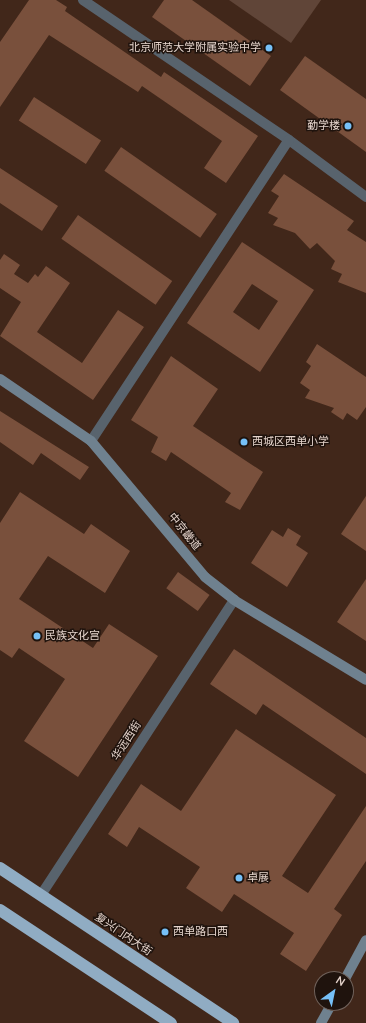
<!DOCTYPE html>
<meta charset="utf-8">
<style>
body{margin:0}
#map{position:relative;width:366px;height:1023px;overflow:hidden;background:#41271a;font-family:"Nunito Sans","Noto Sans SC",sans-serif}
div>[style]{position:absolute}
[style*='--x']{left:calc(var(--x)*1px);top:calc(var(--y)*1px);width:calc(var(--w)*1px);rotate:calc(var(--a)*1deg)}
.green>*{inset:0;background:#604538}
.building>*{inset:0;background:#79503c;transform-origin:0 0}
.street>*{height:10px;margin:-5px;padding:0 5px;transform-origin:5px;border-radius:5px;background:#58636d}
.secondary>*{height:10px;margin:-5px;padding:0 5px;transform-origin:5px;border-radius:5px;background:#6f818f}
.highway>*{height:12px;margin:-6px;padding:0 6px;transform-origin:6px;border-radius:6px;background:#90acc3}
.dots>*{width:11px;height:11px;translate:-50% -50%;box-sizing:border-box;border:2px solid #1f130d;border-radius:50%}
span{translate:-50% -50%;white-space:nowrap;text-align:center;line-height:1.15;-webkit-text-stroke:3px #1f130d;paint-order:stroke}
.poi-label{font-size:11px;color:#e6d5cd}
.right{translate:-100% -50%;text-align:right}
.left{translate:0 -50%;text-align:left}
.street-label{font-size:11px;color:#e6d5cd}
.north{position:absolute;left:314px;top:971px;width:40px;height:40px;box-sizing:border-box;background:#1f130d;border:1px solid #6f615a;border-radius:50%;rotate:33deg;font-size:11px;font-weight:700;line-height:16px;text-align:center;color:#e6d5cd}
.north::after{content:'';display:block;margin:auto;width:14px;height:18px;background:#76c0f7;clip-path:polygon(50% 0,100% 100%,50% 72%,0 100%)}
</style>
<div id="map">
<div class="green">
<div style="clip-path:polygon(229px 0,321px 0,291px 43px)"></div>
</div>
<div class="building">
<div style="clip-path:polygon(29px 0,56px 0,67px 7px,65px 11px,161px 77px,164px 72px,258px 136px,226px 183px,204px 168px,222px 141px,142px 86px,138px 92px,49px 35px,0 107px,0 42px)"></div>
<div style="clip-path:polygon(164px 0,192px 0,271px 56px,250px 86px,152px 17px)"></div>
<div style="clip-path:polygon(305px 56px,366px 99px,366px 152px,280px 90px)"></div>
<div style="left:34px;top:97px;width:80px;height:28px;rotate:33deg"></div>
<div style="left:121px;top:147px;width:117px;height:29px;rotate:35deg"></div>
<div style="clip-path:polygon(0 168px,58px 206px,42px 231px,0 203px)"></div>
<div style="clip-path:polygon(284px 174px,354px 221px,347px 230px,366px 242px,366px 293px,338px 282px,342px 274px,331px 269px,335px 261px,317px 243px,310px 249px,295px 233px,273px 225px,278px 218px,268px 213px,279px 196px,271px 191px)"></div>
<div style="left:78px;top:215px;width:115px;height:29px;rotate:35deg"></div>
<div style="clip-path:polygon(evenodd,242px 242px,314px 290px,260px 372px,187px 323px,242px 242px,252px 284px,278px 301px,259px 330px,233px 312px,252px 284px)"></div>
<div style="clip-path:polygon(4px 254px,20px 265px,14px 274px,28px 283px,35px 274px,38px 277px,46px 266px,70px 283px,37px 332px,82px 363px,118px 310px,144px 327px,93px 400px,0 336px,21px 302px,0 288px,0 260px)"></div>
<div style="clip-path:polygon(317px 344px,366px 377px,366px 407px,357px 420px,347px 413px,343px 420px,331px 412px,334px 408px,305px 398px,310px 390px,300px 383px,311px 366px,306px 362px)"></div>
<div style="clip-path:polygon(171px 356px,218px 389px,193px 426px,263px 472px,240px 510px,225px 502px,231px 493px,171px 452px,166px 461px,151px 452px,158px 437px,131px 420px)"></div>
<div style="clip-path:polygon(0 411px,89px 467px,80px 480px,41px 453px,33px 465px,0 442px)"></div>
<div style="clip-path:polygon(20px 492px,84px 534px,91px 524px,130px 551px,105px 593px,48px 556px,19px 599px,93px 648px,109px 624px,158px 656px,78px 777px,24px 741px,65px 679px,19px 648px,12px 658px,0 650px,0 523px)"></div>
<div style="clip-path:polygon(366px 496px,366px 551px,341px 534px)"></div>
<div style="clip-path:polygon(288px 528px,301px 536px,296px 545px,308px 553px,287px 587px,251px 563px,272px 530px,283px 537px)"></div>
<div style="left:178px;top:572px;width:39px;height:20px;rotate:36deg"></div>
<div style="clip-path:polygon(366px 579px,366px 641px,337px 622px)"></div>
<div style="clip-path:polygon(234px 649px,366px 738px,366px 774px,263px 704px,256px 715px,210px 684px)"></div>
<div style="clip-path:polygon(236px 729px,336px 795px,282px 876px,308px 893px,366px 806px,366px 861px,334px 909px,342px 915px,306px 971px,280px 954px,294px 933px,234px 894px,222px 912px,186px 888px,200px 867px,139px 827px,127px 847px,108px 834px,141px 784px,181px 811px)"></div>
</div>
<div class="street">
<div style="--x:83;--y:0;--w:249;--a:34.2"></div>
<div style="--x:289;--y:140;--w:96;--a:36.5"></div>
<div style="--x:91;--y:441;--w:360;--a:-56.7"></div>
<div style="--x:41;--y:895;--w:353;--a:-56.8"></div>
</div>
<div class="secondary">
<div style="--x:0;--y:379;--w:110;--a:34.3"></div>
<div style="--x:91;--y:441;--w:177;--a:50"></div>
<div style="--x:205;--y:577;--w:37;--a:38"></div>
<div style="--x:234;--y:600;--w:154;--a:31.2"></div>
<div style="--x:345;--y:979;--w:44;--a:-61.7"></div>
<div style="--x:321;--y:1023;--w:23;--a:-61"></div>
</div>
<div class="highway">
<div style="--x:0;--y:868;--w:280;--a:33.6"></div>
<div style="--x:0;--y:910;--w:205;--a:33.5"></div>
</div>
<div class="dots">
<div style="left:269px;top:48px;background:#76c0f7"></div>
<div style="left:348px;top:126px;background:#76c0f7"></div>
<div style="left:244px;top:442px;background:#76c0f7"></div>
<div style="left:37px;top:636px;background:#76c0f7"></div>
<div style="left:239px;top:878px;background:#76c0f7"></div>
<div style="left:165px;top:932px;background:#76c0f7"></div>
</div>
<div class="poi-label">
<span class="right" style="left:261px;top:48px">北京师范大学附属实验中学</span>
<span class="right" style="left:340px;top:126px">勤学楼</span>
<span class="left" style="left:252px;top:442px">西城区西单小学</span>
<span class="left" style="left:45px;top:636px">民族文化宫</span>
<span class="left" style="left:247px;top:878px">卓展</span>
<span class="left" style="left:173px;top:932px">西单路口西</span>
</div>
<div class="street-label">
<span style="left:184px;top:532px;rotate:51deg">中京畿道</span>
<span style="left:127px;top:741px;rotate:-57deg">华远西街</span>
<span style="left:123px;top:935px;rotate:34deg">复兴门内大街</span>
</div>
<div class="north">N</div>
</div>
